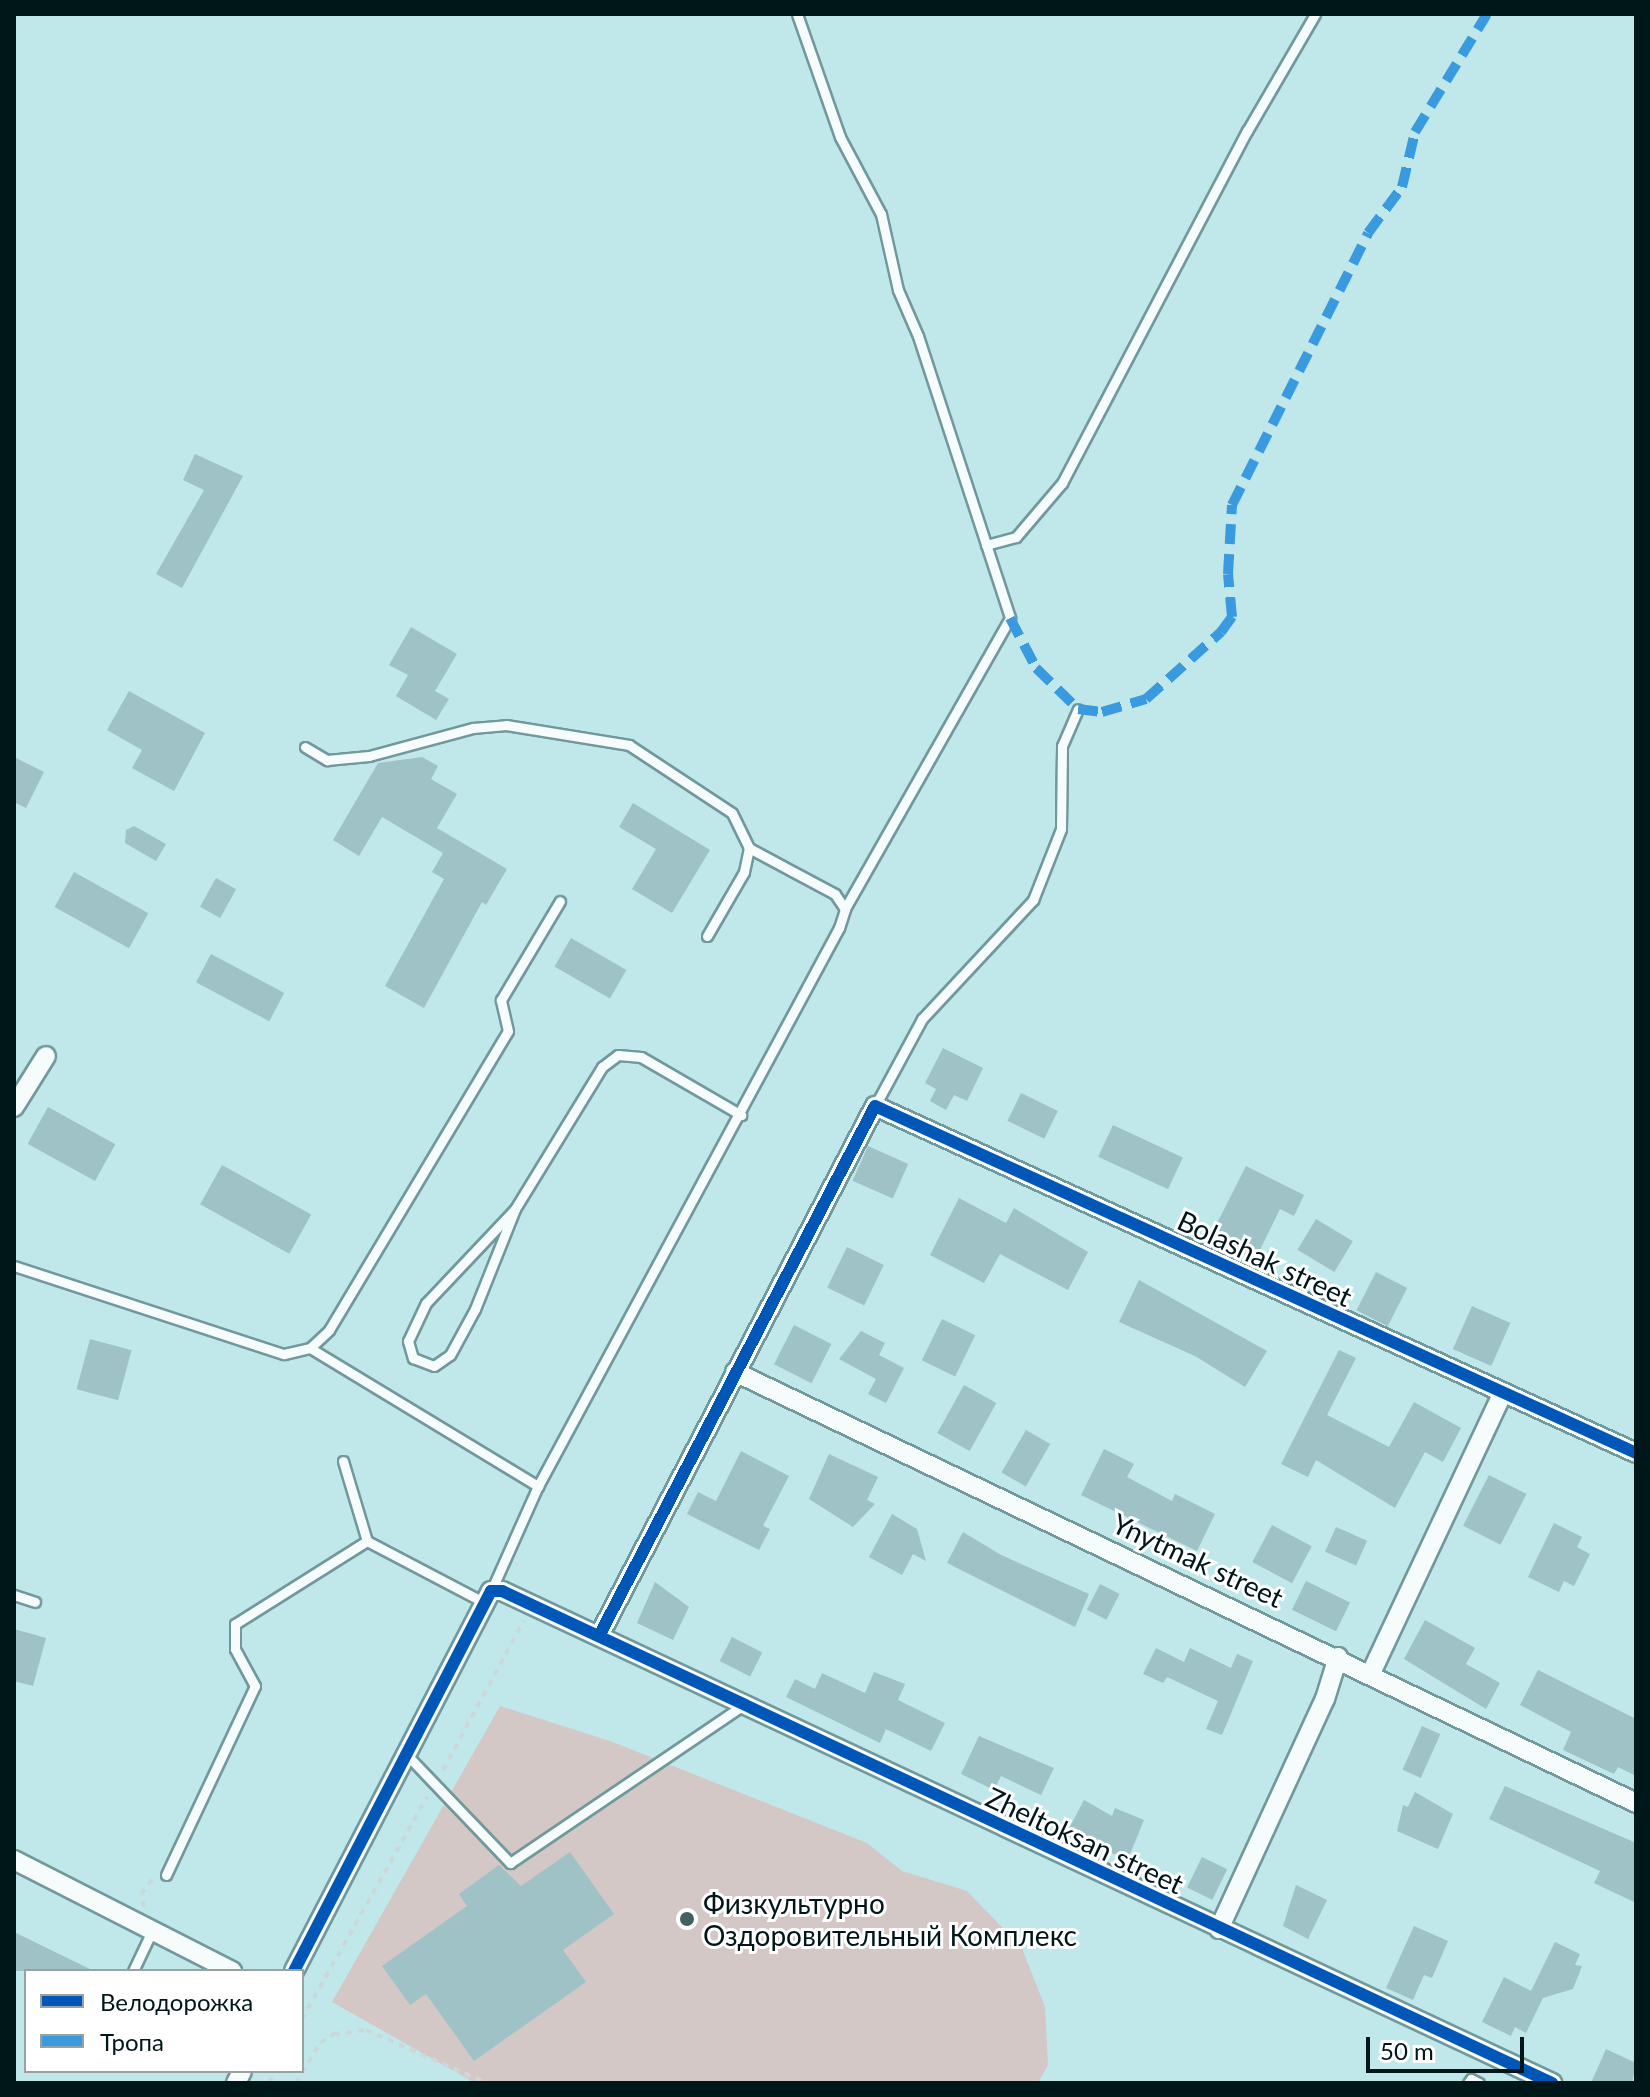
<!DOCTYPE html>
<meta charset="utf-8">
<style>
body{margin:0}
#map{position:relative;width:1650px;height:2097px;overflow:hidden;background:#c0e7ea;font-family:Lato,sans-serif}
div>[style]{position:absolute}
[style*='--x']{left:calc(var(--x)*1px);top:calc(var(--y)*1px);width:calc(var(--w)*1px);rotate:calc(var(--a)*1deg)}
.green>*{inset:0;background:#d4c8c7}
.building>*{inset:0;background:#9ec2c5;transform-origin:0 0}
.path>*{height:4px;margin-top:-2px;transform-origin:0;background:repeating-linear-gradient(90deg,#cbd8d9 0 6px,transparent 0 12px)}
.roads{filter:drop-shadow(2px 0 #71989b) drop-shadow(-2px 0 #71989b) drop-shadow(0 2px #71989b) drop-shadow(0 -2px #71989b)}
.lane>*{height:9px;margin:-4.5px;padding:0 4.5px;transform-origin:4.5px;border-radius:4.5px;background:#f6fbfc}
.street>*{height:18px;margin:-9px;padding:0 9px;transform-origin:9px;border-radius:9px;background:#f6fbfc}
.quiet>*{height:10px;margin-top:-5px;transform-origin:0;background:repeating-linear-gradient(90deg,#399adf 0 20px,transparent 0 30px)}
.cycleway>*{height:12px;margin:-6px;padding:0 6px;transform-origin:6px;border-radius:6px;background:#0057b8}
.dots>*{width:22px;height:22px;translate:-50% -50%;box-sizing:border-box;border:4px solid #fff;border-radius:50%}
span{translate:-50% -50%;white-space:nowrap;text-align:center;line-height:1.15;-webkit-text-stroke:6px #fff;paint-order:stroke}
.street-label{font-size:28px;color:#001719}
.poi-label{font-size:28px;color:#001719}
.left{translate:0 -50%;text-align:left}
.frame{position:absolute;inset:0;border:16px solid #001719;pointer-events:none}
.legend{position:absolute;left:24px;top:1969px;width:280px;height:104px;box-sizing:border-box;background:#fff;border:2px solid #99a2a3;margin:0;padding:10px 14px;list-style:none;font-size:24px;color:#001719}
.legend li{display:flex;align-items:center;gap:16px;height:40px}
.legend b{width:40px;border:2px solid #99a2a3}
.scale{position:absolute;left:1366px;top:2037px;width:158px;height:36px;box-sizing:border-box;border:4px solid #001719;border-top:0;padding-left:10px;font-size:24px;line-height:28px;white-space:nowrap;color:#001719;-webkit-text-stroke:6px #fff;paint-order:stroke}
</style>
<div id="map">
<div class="green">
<div style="clip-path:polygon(500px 1706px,610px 1741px,867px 1843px,902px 1871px,967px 1891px,1022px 1948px,1045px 2007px,1048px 2065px,1038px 2083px,475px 2083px,332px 2002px)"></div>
</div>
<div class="building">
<div style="clip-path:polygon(195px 454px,243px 476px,182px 588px,156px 574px,204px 490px,183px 480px)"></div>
<div style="clip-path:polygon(411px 627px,457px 654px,435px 691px,449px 699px,436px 720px,396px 696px,408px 675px,389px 665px)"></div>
<div style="clip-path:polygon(129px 691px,205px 733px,174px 791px,132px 768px,142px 750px,107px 730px)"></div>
<div style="clip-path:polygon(14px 757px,44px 772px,26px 808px,14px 802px)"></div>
<div style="clip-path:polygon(422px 757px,438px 766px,431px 779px,457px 794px,437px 828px,507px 869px,486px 905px,482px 902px,424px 1008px,385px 986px,444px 879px,432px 872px,443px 853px,382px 817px,359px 856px,333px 840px,378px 763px)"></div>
<div style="clip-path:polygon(633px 803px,710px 850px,672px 913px,632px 889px,656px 849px,619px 827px)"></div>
<div style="clip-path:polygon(134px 826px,166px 844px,156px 861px,125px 843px,126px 830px)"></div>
<div style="left:74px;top:872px;width:85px;height:40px;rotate:29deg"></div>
<div style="left:216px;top:878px;width:23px;height:33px;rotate:29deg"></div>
<div style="left:571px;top:938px;width:64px;height:33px;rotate:30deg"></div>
<div style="left:211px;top:954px;width:83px;height:32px;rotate:28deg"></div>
<div style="clip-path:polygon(943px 1048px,983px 1068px,967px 1101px,954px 1095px,946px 1110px,930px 1101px,936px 1089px,925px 1083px)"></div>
<div style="left:1021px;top:1093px;width:41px;height:31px;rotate:26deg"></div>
<div style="left:48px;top:1107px;width:77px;height:42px;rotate:29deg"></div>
<div style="left:1113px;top:1125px;width:77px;height:35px;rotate:25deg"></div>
<div style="left:868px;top:1146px;width:44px;height:38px;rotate:24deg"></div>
<div style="left:222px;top:1165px;width:102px;height:45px;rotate:29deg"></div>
<div style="clip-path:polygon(1246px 1166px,1304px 1195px,1294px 1216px,1280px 1209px,1255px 1260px,1210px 1237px)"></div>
<div style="clip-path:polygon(959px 1198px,1006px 1223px,1014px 1208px,1088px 1252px,1068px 1290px,1000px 1254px,984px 1283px,930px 1255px)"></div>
<div style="left:1316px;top:1219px;width:43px;height:36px;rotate:31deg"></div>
<div style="left:847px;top:1247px;width:41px;height:45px;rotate:26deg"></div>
<div style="left:1376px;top:1272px;width:35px;height:43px;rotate:27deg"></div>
<div style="clip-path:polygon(1139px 1280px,1267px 1351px,1245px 1387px,1195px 1356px,1119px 1322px)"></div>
<div style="left:1324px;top:1282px;width:26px;height:14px;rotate:28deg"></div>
<div style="left:1472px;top:1306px;width:42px;height:47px;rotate:24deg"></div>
<div style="left:942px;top:1319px;width:37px;height:46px;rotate:26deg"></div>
<div style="left:794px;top:1325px;width:42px;height:44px;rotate:27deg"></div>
<div style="clip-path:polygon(861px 1331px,885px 1343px,879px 1355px,904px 1368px,886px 1403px,868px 1394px,876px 1379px,839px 1359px)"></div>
<div style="left:90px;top:1339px;width:43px;height:52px;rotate:15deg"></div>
<div style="clip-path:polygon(1339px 1350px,1356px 1358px,1327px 1415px,1389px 1447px,1414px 1402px,1461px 1428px,1443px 1462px,1425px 1452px,1395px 1508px,1316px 1460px,1308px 1477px,1281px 1464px)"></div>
<div style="left:964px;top:1385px;width:37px;height:55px;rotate:29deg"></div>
<div style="left:1026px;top:1430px;width:28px;height:49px;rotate:30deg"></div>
<div style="clip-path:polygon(1104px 1449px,1134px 1464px,1127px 1477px,1172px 1501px,1175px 1494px,1215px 1514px,1197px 1551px,1081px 1495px)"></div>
<div style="clip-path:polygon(741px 1451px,789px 1476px,763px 1526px,770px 1529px,759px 1550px,687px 1514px,698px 1492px,716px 1501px)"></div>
<div style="clip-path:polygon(829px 1454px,878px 1477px,867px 1500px,875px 1504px,853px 1527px,809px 1499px)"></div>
<div style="left:1489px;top:1475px;width:42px;height:57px;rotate:27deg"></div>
<div style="clip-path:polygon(892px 1514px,917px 1529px,926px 1561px,913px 1554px,902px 1575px,869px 1557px)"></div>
<div style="clip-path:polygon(1554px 1523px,1582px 1537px,1577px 1547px,1590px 1554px,1574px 1586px,1564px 1581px,1559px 1592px,1528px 1577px)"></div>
<div style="left:1272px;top:1525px;width:45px;height:42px;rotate:28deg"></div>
<div style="left:1336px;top:1527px;width:34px;height:27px;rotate:24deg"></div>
<div style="clip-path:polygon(963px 1532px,1001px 1555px,1089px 1594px,1075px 1627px,947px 1563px)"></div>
<div style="left:1306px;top:1581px;width:49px;height:32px;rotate:26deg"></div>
<div style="clip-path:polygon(655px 1582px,689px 1607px,673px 1640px,637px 1623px)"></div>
<div style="left:1100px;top:1584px;width:22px;height:29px;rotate:27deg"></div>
<div style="clip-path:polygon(1425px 1620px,1475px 1648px,1466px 1664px,1500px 1683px,1486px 1709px,1404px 1659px)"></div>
<div style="clip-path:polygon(14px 1629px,46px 1638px,33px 1686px,14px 1681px)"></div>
<div style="left:732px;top:1637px;width:34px;height:27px;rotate:27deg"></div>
<div style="clip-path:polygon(1156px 1648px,1184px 1662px,1190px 1648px,1231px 1668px,1237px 1654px,1253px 1661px,1222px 1735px,1206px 1729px,1218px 1701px,1167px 1677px,1163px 1683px,1143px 1674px)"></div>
<div style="clip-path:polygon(1538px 1670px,1636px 1719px,1636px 1776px,1618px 1767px,1614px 1774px,1563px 1750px,1571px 1732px,1520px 1705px)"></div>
<div style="clip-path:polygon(874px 1672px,905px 1684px,898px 1700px,945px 1723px,931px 1751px,886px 1729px,880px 1743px,786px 1697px,795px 1679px,815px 1689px,822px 1673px,865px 1693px)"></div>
<div style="left:1422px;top:1726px;width:20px;height:48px;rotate:24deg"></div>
<div style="clip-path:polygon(979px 1736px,1054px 1768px,1041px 1795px,1001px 1776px,994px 1790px,961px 1774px)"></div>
<div style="clip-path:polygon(1505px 1786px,1636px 1843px,1636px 1903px,1594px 1883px,1600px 1871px,1489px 1819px)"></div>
<div style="clip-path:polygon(1415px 1792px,1453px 1814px,1438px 1849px,1397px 1831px,1403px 1805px,1408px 1807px)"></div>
<div style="clip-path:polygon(1084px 1800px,1112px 1816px,1115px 1808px,1144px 1820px,1128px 1859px,1065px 1836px)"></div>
<div style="clip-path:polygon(570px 1852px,614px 1914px,563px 1950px,586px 1982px,474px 2061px,426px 1994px,410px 2005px,382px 1966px,467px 1906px,459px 1894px,499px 1865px,521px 1886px)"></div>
<div style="left:1202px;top:1857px;width:28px;height:34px;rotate:26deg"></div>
<div style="clip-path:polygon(1296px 1885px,1327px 1900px,1308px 1939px,1283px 1926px)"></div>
<div style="clip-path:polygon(1414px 1926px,1448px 1941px,1432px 1978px,1424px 1975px,1413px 2000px,1386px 1988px)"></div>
<div style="clip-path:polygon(14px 1932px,94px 1971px,14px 1971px)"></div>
<div style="clip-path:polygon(1555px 1942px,1580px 1954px,1575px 1965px,1582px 1966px,1573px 1989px,1543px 1998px,1526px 2033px,1515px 2027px,1511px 2036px,1482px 2022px,1504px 1977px,1531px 1991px)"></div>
<div style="clip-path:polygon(1606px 2049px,1636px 2063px,1632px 2083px,1591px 2083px)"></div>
</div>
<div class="path">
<div style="--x:443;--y:1770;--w:170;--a:-61.6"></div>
<div style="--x:144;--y:1907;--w:13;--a:-103"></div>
<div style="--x:141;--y:1894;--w:18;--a:-52"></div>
<div style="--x:302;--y:2019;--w:255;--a:-60.6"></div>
<div style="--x:269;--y:2083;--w:13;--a:-63"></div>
<div style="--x:296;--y:2083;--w:47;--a:-59"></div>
<div style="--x:320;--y:2043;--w:17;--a:-33"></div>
<div style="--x:334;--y:2034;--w:32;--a:-7"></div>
<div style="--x:366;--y:2030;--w:131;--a:23.8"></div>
</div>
<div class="roads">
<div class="lane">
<div style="--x:797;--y:14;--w:130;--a:70.7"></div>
<div style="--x:840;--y:137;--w:87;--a:62"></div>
<div style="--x:881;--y:214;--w:78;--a:77.4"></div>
<div style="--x:898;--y:290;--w:50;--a:66.5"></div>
<div style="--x:918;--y:336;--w:297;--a:71.9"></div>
<div style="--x:1010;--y:618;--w:335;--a:119.6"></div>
<div style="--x:986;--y:545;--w:31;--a:-15"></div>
<div style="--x:1016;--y:537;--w:71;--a:-49.6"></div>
<div style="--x:1062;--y:483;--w:398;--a:-62.3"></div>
<div style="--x:1247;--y:131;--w:135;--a:-59.8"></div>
<div style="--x:305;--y:747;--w:26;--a:31"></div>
<div style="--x:327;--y:760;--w:42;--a:-5.4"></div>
<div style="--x:369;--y:756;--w:108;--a:-15.1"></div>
<div style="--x:473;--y:728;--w:33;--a:-5"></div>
<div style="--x:506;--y:725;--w:125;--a:9.2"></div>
<div style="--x:629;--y:745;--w:123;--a:33.4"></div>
<div style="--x:732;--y:813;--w:39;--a:64"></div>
<div style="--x:749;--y:848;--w:25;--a:102"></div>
<div style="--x:744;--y:872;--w:74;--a:120"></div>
<div style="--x:875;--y:1106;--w:99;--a:-61.6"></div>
<div style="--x:922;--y:1019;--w:163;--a:-47"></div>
<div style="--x:1033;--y:900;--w:76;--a:-68.5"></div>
<div style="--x:1061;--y:829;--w:83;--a:-89.3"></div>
<div style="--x:1062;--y:746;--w:40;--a:-66.6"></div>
<div style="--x:515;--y:1209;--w:129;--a:133.4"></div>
<div style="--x:426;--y:1303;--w:42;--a:115.3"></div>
<div style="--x:408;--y:1341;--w:18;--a:74"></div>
<div style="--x:413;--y:1358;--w:22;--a:21"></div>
<div style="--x:434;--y:1366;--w:19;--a:-35"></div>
<div style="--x:450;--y:1355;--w:52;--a:-61.5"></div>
<div style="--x:475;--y:1309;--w:108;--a:-68.2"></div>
<div style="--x:515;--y:1209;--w:167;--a:-58.5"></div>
<div style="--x:602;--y:1067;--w:20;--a:-37"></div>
<div style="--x:618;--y:1055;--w:23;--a:5"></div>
<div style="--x:641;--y:1057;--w:116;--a:30.1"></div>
<div style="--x:14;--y:1266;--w:284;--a:18.1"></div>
<div style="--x:284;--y:1354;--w:27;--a:-13"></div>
<div style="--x:310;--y:1348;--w:26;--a:-43"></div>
<div style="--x:329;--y:1330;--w:348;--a:-59.1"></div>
<div style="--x:508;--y:1031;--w:32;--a:-103"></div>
<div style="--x:501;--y:1000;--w:115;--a:-59.2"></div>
<div style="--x:310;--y:1348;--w:267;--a:31.2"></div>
<div style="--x:343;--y:1461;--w:84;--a:73.3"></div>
<div style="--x:491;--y:1591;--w:115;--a:-65.9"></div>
<div style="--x:538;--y:1486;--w:634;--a:-61.66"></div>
<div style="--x:839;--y:928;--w:20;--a:-72"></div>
<div style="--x:845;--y:909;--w:18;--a:-124"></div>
<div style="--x:835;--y:894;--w:98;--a:-151.9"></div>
<div style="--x:14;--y:1595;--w:22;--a:18"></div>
<div style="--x:406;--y:1754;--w:151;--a:46.3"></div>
<div style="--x:510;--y:1863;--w:280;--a:-34.1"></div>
<div style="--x:166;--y:1875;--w:209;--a:-64.8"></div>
<div style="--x:255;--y:1686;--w:42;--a:-118.4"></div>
<div style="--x:235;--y:1649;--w:25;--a:-90"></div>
<div style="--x:235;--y:1624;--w:156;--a:-32.2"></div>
<div style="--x:367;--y:1541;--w:133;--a:27.7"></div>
<div style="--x:133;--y:1971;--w:44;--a:-64.6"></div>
<div style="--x:1468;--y:2083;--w:5;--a:-53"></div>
<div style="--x:1471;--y:2079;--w:9;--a:27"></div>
</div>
<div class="street">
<div style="--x:14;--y:1107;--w:60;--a:-57.9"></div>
<div style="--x:735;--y:1372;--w:999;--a:25.56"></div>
<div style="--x:600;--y:1634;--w:595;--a:-62.49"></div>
<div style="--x:875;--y:1106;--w:836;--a:24.51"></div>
<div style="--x:1371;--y:1673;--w:310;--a:-64.8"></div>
<div style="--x:14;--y:1860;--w:245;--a:27"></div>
<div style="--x:1219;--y:1929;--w:253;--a:-65.3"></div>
<div style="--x:1325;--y:1699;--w:44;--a:-72.8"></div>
<div style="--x:294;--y:1971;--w:428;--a:-62.6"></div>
<div style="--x:491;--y:1591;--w:11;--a:0"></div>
<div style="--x:502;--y:1591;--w:1160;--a:25.11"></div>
<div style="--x:236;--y:2083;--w:13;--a:-63"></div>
</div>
</div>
<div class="quiet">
<div style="--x:1010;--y:618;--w:56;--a:62.5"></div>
<div style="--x:1036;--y:668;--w:59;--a:44.3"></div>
<div style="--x:1078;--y:709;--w:24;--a:7"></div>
<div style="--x:1102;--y:712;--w:46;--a:-16.5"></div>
<div style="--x:1146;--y:699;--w:101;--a:-41.8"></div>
<div style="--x:1221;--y:632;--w:19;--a:-54"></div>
<div style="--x:1232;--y:617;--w:43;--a:-95.3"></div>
<div style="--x:1228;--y:574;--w:69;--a:-86.7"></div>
<div style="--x:1232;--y:505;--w:304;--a:-63.4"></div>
<div style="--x:1368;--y:233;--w:57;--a:-53.5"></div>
<div style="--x:1402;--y:187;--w:57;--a:-76.7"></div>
<div style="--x:1415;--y:132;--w:138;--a:-58.6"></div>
</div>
<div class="cycleway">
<div style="--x:600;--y:1634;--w:595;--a:-62.49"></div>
<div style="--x:875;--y:1106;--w:836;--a:24.51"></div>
<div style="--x:294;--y:1971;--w:428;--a:-62.6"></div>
<div style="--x:491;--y:1591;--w:11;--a:0"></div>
<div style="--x:502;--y:1591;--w:1160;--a:25.11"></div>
</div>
<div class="dots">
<div style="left:687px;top:1919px;background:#436062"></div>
</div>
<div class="street-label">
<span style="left:1265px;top:1258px;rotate:25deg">Bolashak street</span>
<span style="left:1198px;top:1560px;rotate:25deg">Ynytmak street</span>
<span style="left:1085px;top:1840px;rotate:25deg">Zheltoksan street</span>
</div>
<div class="poi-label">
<span class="left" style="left:703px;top:1919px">Физкультурно<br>Оздоровительный Комплекс</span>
</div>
<div class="frame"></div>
<ul class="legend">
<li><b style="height:10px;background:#0057b8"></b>Велодорожка</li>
<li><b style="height:10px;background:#399adf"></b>Тропа</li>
</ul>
<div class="scale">50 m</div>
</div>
